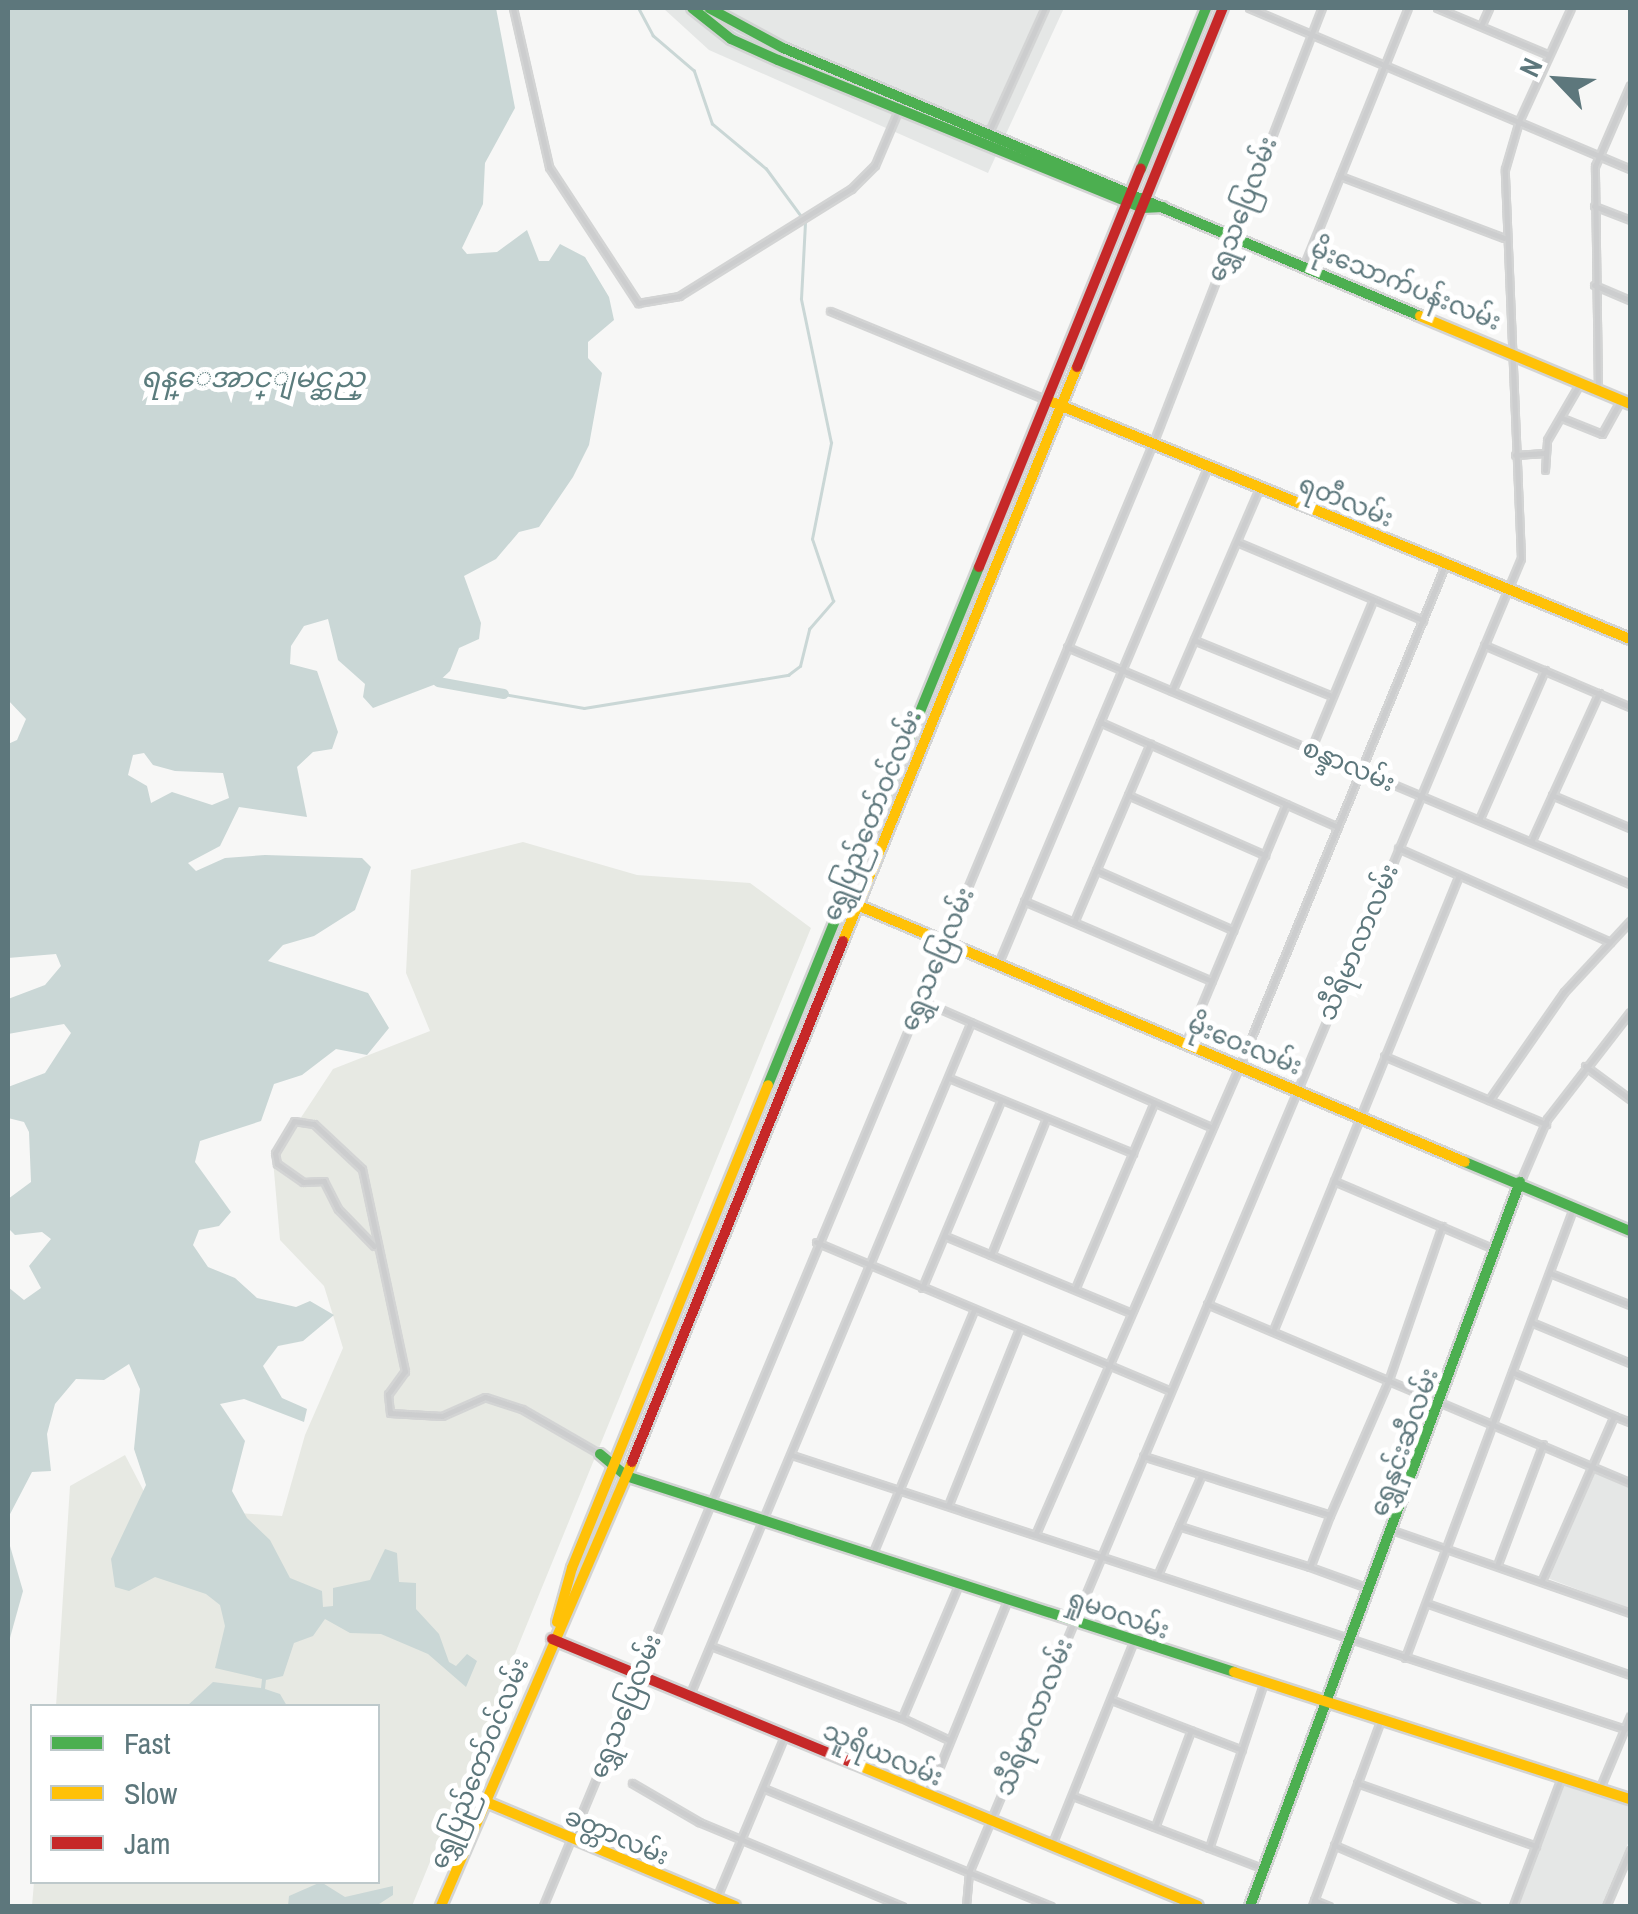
<!DOCTYPE html>
<meta charset="utf-8">
<style>
body{margin:0}
#map{position:relative;width:1638px;height:1914px;overflow:hidden;background:#f7f7f6;font-family:"Archivo Narrow","Noto Sans Myanmar",sans-serif}
div>[style]{position:absolute}
[style*='--x']{left:calc(var(--x)*1px);top:calc(var(--y)*1px);width:calc(var(--w)*1px);rotate:calc(var(--a)*1deg)}
.built>*{inset:0;background:#e5e7e6}
.green>*{inset:0;background:#e7e9e3}
.water>*{inset:0;background:#cad7d6}
.stream>*{height:2.5px;margin:-1.25px;padding:0 1.25px;transform-origin:1.25px;border-radius:1.25px;background:#cad7d6}
.river>*{height:10px;margin:-5px;padding:0 5px;transform-origin:5px;border-radius:5px;background:#cad7d6}
.roads{filter:drop-shadow(2px 0 #d3d4d4) drop-shadow(-2px 0 #d3d4d4) drop-shadow(0 2px #d3d4d4) drop-shadow(0 -2px #d3d4d4)}
.street>*{height:5px;margin:-2.5px;padding:0 2.5px;transform-origin:2.5px;border-radius:2.5px;background:#cccdce}
.fast>*{height:10px;margin:-5px;padding:0 5px;transform-origin:5px;border-radius:5px;background:#4caf50}
.slow>*{height:10px;margin:-5px;padding:0 5px;transform-origin:5px;border-radius:5px;background:#ffc107}
.jam>*{height:10px;margin:-5px;padding:0 5px;transform-origin:5px;border-radius:5px;background:#c62828}
span{translate:-50% -50%;white-space:nowrap;text-align:center;line-height:1.15;-webkit-text-stroke:10px #fff;paint-order:stroke}
.street-label{font-size:25px;color:#5d777c}
.water-label{font-size:28px;color:#5b7c7d;font-style:italic}
.frame{position:absolute;inset:0;border:10px solid #5d777c;pointer-events:none}
.legend{position:absolute;left:30px;top:1704px;width:350px;height:180px;box-sizing:border-box;background:#fff;border:2px solid #bec9cb;margin:0;padding:12px 18px;list-style:none;font-size:30px;color:#5d777c}
.legend li{display:flex;align-items:center;gap:20px;height:50px}
.legend b{width:50px;border:2px solid #bec9cb}
.north{position:absolute;left:1508px;top:30px;width:100px;height:100px;-webkit-text-stroke:8px #fff;paint-order:stroke;rotate:295deg;font-size:28px;font-weight:700;line-height:40px;text-align:center;color:#5d777c}
.north::after{content:'';display:block;margin:auto;width:35px;height:45px;background:#5d777c;clip-path:polygon(50% 0,100% 100%,50% 72%,0 100%)}
</style>
<div id="map">
<div class="built">
<div style="clip-path:polygon(663px 8px,1064px 8px,988px 173px,709px 50px)"></div>
<div style="clip-path:polygon(1595px 1472px,1630px 1487px,1630px 1609px,1547px 1578px)"></div>
<div style="clip-path:polygon(1564px 1784px,1630px 1803px,1630px 1839px,1601px 1906px,1517px 1906px)"></div>
</div>
<div class="green">
<div style="clip-path:polygon(523px 842px,637px 875px,750px 883px,811px 928px,412px 1906px,32px 1906px,34px 1882px,378px 1882px,378px 1706px,56px 1706px,70px 1486px,125px 1455px,152px 1507px,282px 1516px,305px 1435px,343px 1348px,324px 1286px,280px 1240px,273px 1160px,333px 1069px,430px 1031px,406px 973px,411px 870px)"></div>
</div>
<div class="water">
<div style="clip-path:polygon(evenodd,8px 8px,496px 8px,515px 108px,485px 163px,483px 204px,462px 248px,467px 254px,497px 252px,527px 230px,539px 261px,549px 261px,560px 244px,585px 257px,609px 297px,614px 320px,588px 342px,588px 358px,602px 373px,589px 445px,573px 477px,539px 527px,519px 532px,496px 559px,464px 576px,481px 623px,479px 639px,459px 648px,450px 671px,436px 684px,373px 708px,363px 697px,365px 684px,338px 660px,328px 619px,304px 626px,291px 646px,290px 664px,317px 671px,338px 732px,332px 749px,313px 752px,297px 767px,307px 817px,239px 807px,220px 846px,188px 863px,196px 871px,225px 858px,265px 855px,362px 858px,371px 867px,355px 910px,314px 936px,283px 945px,268px 961px,368px 993px,389px 1028px,367px 1055px,336px 1049px,302px 1075px,274px 1084px,261px 1121px,200px 1141px,195px 1162px,231px 1212px,219px 1226px,199px 1230px,193px 1245px,208px 1267px,235px 1278px,257px 1298px,296px 1307px,310px 1301px,334px 1315px,303px 1341px,278px 1346px,263px 1366px,282px 1398px,307px 1409px,304px 1422px,244px 1399px,220px 1404px,245px 1441px,232px 1491px,247px 1518px,270px 1540px,290px 1578px,322px 1591px,323px 1607px,333px 1606px,333px 1588px,370px 1580px,385px 1549px,397px 1553px,399px 1582px,416px 1583px,416px 1609px,439px 1634px,449px 1662px,456px 1666px,467px 1654px,477px 1661px,466px 1687px,428px 1654px,381px 1634px,350px 1633px,325px 1619px,313px 1636px,294px 1643px,283px 1676px,266px 1680px,265px 1689px,280px 1694px,287px 1706px,187px 1706px,213px 1682px,261px 1688px,262px 1679px,215px 1668px,225px 1626px,220px 1605px,206px 1594px,155px 1577px,129px 1591px,115px 1587px,111px 1559px,146px 1485px,134px 1449px,140px 1389px,129px 1364px,104px 1380px,76px 1379px,55px 1404px,47px 1434px,51px 1471px,32px 1472px,8px 1518px,8px 1287px,24px 1300px,41px 1288px,29px 1266px,51px 1239px,42px 1232px,15px 1235px,8px 1228px,8px 1199px,31px 1182px,29px 1132px,24px 1122px,8px 1118px,8px 1087px,45px 1073px,71px 1033px,64px 1024px,8px 1034px,8px 999px,45px 985px,61px 966px,56px 954px,8px 958px,8px 744px,17px 740px,26px 719px,8px 700px,8px 8px,144px 753px,153px 765px,175px 771px,223px 773px,229px 798px,212px 805px,172px 792px,151px 803px,147px 786px,128px 775px,133px 755px,144px 753px)"></div>
<div style="clip-path:polygon(8px 1539px,23px 1591px,8px 1645px)"></div>
<div style="clip-path:polygon(321px 1882px,345px 1897px,393px 1886px,393px 1895px,376px 1906px,288px 1906px,289px 1896px)"></div>
</div>
<div class="stream">
<div style="--x:504;--y:694;--w:81;--a:9.9"></div>
<div style="--x:584;--y:708;--w:207;--a:-9.2"></div>
<div style="--x:788;--y:675;--w:15;--a:-37"></div>
<div style="--x:800;--y:666;--w:38;--a:-76"></div>
<div style="--x:809;--y:629;--w:37;--a:-49"></div>
<div style="--x:833;--y:601;--w:65;--a:-108.7"></div>
<div style="--x:812;--y:539;--w:98;--a:-78.8"></div>
<div style="--x:831;--y:443;--w:147;--a:-101.8"></div>
<div style="--x:801;--y:299;--w:77;--a:-87"></div>
<div style="--x:805;--y:222;--w:66;--a:-126.3"></div>
<div style="--x:766;--y:169;--w:70;--a:-140.2"></div>
<div style="--x:712;--y:124;--w:56;--a:-108.8"></div>
<div style="--x:694;--y:71;--w:54;--a:-139.5"></div>
<div style="--x:653;--y:36;--w:32;--a:-118"></div>
</div>
<div class="river">
<div style="--x:438;--y:682;--w:67;--a:10.3"></div>
</div>
<div class="roads">
<div class="street">
<div style="--x:513;--y:8;--w:163;--a:77.2"></div>
<div style="--x:549;--y:167;--w:163;--a:56.8"></div>
<div style="--x:638;--y:303;--w:42;--a:-9.7"></div>
<div style="--x:679;--y:296;--w:203;--a:-31.9"></div>
<div style="--x:851;--y:189;--w:34;--a:-45"></div>
<div style="--x:875;--y:165;--w:72;--a:-67"></div>
<div style="--x:1249;--y:8;--w:414;--a:22.9"></div>
<div style="--x:1437;--y:8;--w:121;--a:22.8"></div>
<div style="--x:1481;--y:26;--w:20;--a:-66"></div>
<div style="--x:984;--y:143;--w:148;--a:-65.7"></div>
<div style="--x:1340;--y:176;--w:175;--a:20.7"></div>
<div style="--x:1594;--y:206;--w:39;--a:21"></div>
<div style="--x:1304;--y:265;--w:277;--a:-68"></div>
<div style="--x:1594;--y:285;--w:39;--a:23"></div>
<div style="--x:830;--y:311;--w:235;--a:22.3"></div>
<div style="--x:1598;--y:390;--w:224;--a:-90.8"></div>
<div style="--x:1595;--y:166;--w:88;--a:-66.6"></div>
<div style="--x:1562;--y:418;--w:43;--a:21.8"></div>
<div style="--x:1602;--y:434;--w:38;--a:-61"></div>
<div style="--x:1515;--y:455;--w:30;--a:-4"></div>
<div style="--x:1545;--y:470;--w:30;--a:-86"></div>
<div style="--x:1547;--y:440;--w:66;--a:-59.9"></div>
<div style="--x:1237;--y:542;--w:202;--a:22.8"></div>
<div style="--x:1194;--y:640;--w:149;--a:22.1"></div>
<div style="--x:1484;--y:645;--w:159;--a:23"></div>
<div style="--x:1067;--y:647;--w:611;--a:22.83"></div>
<div style="--x:1172;--y:691;--w:222;--a:-66.7"></div>
<div style="--x:1100;--y:722;--w:260;--a:23.8"></div>
<div style="--x:1311;--y:749;--w:161;--a:-67.4"></div>
<div style="--x:1128;--y:795;--w:150;--a:23.7"></div>
<div style="--x:1552;--y:795;--w:85;--a:22.9"></div>
<div style="--x:1479;--y:820;--w:164;--a:-66.3"></div>
<div style="--x:1531;--y:842;--w:164;--a:-65.5"></div>
<div style="--x:1398;--y:848;--w:232;--a:23.9"></div>
<div style="--x:1096;--y:870;--w:150;--a:23.7"></div>
<div style="--x:1024;--y:901;--w:204;--a:23.1"></div>
<div style="--x:1074;--y:922;--w:194;--a:-66.9"></div>
<div style="--x:998;--y:964;--w:540;--a:-67.14"></div>
<div style="--x:920;--y:1000;--w:318;--a:23.6"></div>
<div style="--x:1186;--y:1042;--w:258;--a:-67.2"></div>
<div style="--x:1384;--y:1056;--w:176;--a:22.8"></div>
<div style="--x:1585;--y:1066;--w:56;--a:36.3"></div>
<div style="--x:949;--y:1078;--w:199;--a:22.2"></div>
<div style="--x:1489;--y:1100;--w:131;--a:-55.2"></div>
<div style="--x:1564;--y:992;--w:97;--a:-47.1"></div>
<div style="--x:1334;--y:1181;--w:174;--a:23"></div>
<div style="--x:1520;--y:1182;--w:69;--a:-66.8"></div>
<div style="--x:1547;--y:1119;--w:135;--a:-52.2"></div>
<div style="--x:945;--y:1236;--w:201;--a:22.5"></div>
<div style="--x:816;--y:1242;--w:384;--a:22.8"></div>
<div style="--x:374;--y:1246;--w:52;--a:-134.2"></div>
<div style="--x:338;--y:1209;--w:31;--a:-117"></div>
<div style="--x:324;--y:1181;--w:21;--a:177"></div>
<div style="--x:303;--y:1182;--w:32;--a:-145"></div>
<div style="--x:277;--y:1164;--w:11;--a:-100"></div>
<div style="--x:275;--y:1153;--w:37;--a:-59"></div>
<div style="--x:294;--y:1121;--w:20;--a:9"></div>
<div style="--x:314;--y:1124;--w:66;--a:43.2"></div>
<div style="--x:362;--y:1169;--w:207;--a:78"></div>
<div style="--x:405;--y:1371;--w:29;--a:126"></div>
<div style="--x:388;--y:1394;--w:19;--a:84"></div>
<div style="--x:390;--y:1413;--w:52;--a:3.3"></div>
<div style="--x:442;--y:1416;--w:47;--a:-23.8"></div>
<div style="--x:485;--y:1397;--w:39;--a:18"></div>
<div style="--x:522;--y:1409;--w:90;--a:30"></div>
<div style="--x:991;--y:1255;--w:147;--a:-68"></div>
<div style="--x:1550;--y:1273;--w:86;--a:21.8"></div>
<div style="--x:922;--y:1288;--w:204;--a:-67.2"></div>
<div style="--x:1075;--y:1289;--w:202;--a:-67"></div>
<div style="--x:1207;--y:1304;--w:459;--a:22.9"></div>
<div style="--x:1531;--y:1322;--w:107;--a:22.5"></div>
<div style="--x:1273;--y:1331;--w:490;--a:-67.8"></div>
<div style="--x:1512;--y:1372;--w:111;--a:23.3"></div>
<div style="--x:1614;--y:1416;--w:179;--a:113.7"></div>
<div style="--x:1614;--y:1416;--w:17;--a:21"></div>
<div style="--x:792;--y:1455;--w:877;--a:18.21"></div>
<div style="--x:1143;--y:1456;--w:196;--a:17.5"></div>
<div style="--x:1330;--y:1515;--w:148;--a:-66.5"></div>
<div style="--x:1389;--y:1379;--w:162;--a:-70.9"></div>
<div style="--x:948;--y:1506;--w:191;--a:-68.1"></div>
<div style="--x:1179;--y:1526;--w:137;--a:17.4"></div>
<div style="--x:1310;--y:1567;--w:56;--a:-69"></div>
<div style="--x:1392;--y:1530;--w:252;--a:19.2"></div>
<div style="--x:1036;--y:1533;--w:511;--a:-66.45"></div>
<div style="--x:1240;--y:1065;--w:543;--a:-67.69"></div>
<div style="--x:872;--y:1555;--w:265;--a:-67.4"></div>
<div style="--x:1498;--y:1563;--w:127;--a:-69.3"></div>
<div style="--x:1310;--y:1567;--w:62;--a:19.9"></div>
<div style="--x:1158;--y:1574;--w:107;--a:-66.3"></div>
<div style="--x:1426;--y:1603;--w:216;--a:19.4"></div>
<div style="--x:711;--y:1646;--w:204;--a:20.7"></div>
<div style="--x:1405;--y:1658;--w:482;--a:-69.5"></div>
<div style="--x:690;--y:1694;--w:728;--a:-67.31"></div>
<div style="--x:1112;--y:1700;--w:139;--a:21"></div>
<div style="--x:949;--y:1740;--w:52;--a:-154.9"></div>
<div style="--x:902;--y:1718;--w:146;--a:-67"></div>
<div style="--x:632;--y:1783;--w:78;--a:30.2"></div>
<div style="--x:699;--y:1822;--w:220;--a:22.5"></div>
<div style="--x:1357;--y:1783;--w:190;--a:19.4"></div>
<div style="--x:763;--y:1788;--w:311;--a:22.3"></div>
<div style="--x:1599;--y:1790;--w:80;--a:-67.3"></div>
<div style="--x:928;--y:1795;--w:212;--a:-67.8"></div>
<div style="--x:1073;--y:1796;--w:204;--a:20.9"></div>
<div style="--x:1155;--y:1827;--w:103;--a:-69.6"></div>
<div style="--x:1052;--y:1844;--w:220;--a:-68.1"></div>
<div style="--x:1334;--y:1845;--w:155;--a:23.2"></div>
<div style="--x:1209;--y:1848;--w:172;--a:-71.7"></div>
<div style="--x:1314;--y:1900;--w:16;--a:22"></div>
<div style="--x:543;--y:1906;--w:1585;--a:-67.37"></div>
<div style="--x:1153;--y:443;--w:467;--a:-68.8"></div>
<div style="--x:713;--y:1906;--w:186;--a:-67.2"></div>
<div style="--x:966;--y:1906;--w:34;--a:-85"></div>
<div style="--x:969;--y:1872;--w:1425;--a:-67.21"></div>
<div style="--x:1521;--y:558;--w:389;--a:-92.4"></div>
<div style="--x:1505;--y:169;--w:50;--a:-73.7"></div>
<div style="--x:1519;--y:121;--w:124;--a:-65.3"></div>
<div style="--x:1312;--y:1906;--w:196;--a:-69.7"></div>
<div style="--x:1513;--y:1906;--w:137;--a:-69.4"></div>
<div style="--x:1606;--y:1906;--w:61;--a:-66.8"></div>
</div>
<div class="fast">
<div style="--x:692;--y:8;--w:50;--a:38.5"></div>
<div style="--x:731;--y:39;--w:51;--a:24.1"></div>
<div style="--x:778;--y:60;--w:393;--a:22.1"></div>
<div style="--x:1142;--y:208;--w:21;--a:-3"></div>
<div style="--x:709;--y:8;--w:84;--a:28.4"></div>
<div style="--x:783;--y:48;--w:691;--a:22.82"></div>
<div style="--x:1141;--y:169;--w:174;--a:-68"></div>
<div style="--x:768;--y:1085;--w:559;--a:-67.84"></div>
<div style="--x:1465;--y:1162;--w:179;--a:22.7"></div>
<div style="--x:600;--y:1454;--w:34;--a:40"></div>
<div style="--x:626;--y:1476;--w:639;--a:17.87"></div>
<div style="--x:1250;--y:1906;--w:773;--a:-69.55"></div>
</div>
<div class="slow">
<div style="--x:1420;--y:316;--w:228;--a:22.7"></div>
<div style="--x:1047;--y:400;--w:630;--a:22.29"></div>
<div style="--x:843;--y:899;--w:675;--a:22.92"></div>
<div style="--x:843;--y:941;--w:620;--a:-67.82"></div>
<div style="--x:557;--y:1622;--w:56;--a:-74.5"></div>
<div style="--x:572;--y:1568;--w:521;--a:-67.91"></div>
<div style="--x:1234;--y:1672;--w:416;--a:17.8"></div>
<div style="--x:853;--y:1763;--w:373;--a:22.5"></div>
<div style="--x:484;--y:1801;--w:272;--a:22.7"></div>
<div style="--x:441;--y:1906;--w:483;--a:-66.7"></div>
</div>
<div class="jam">
<div style="--x:1077;--y:367;--w:388;--a:-67.9"></div>
<div style="--x:979;--y:567;--w:430;--a:-67.9"></div>
<div style="--x:632;--y:1462;--w:562;--a:-67.95"></div>
<div style="--x:552;--y:1639;--w:326;--a:22.4"></div>
</div>
</div>
<div class="street-label">
<span style="left:1242px;top:209px;rotate:-69deg">ရွှေသပြေလမ်း</span>
<span style="left:1406px;top:285px;rotate:22deg">မိုးသောက်ပန်းလမ်း</span>
<span style="left:1346px;top:501px;rotate:22deg">ရတီလမ်း</span>
<span style="left:1349px;top:765px;rotate:23deg">စန္ဒာလမ်း</span>
<span style="left:872px;top:815px;rotate:-68deg">ရွှေပြည်တော်ဝင်လမ်း</span>
<span style="left:1358px;top:942px;rotate:-67deg">သီရိမာလာလမ်း</span>
<span style="left:937px;top:959px;rotate:-67deg">ရွှေသပြေလမ်း</span>
<span style="left:1245px;top:1045px;rotate:22deg">မိုးဝေးလမ်း</span>
<span style="left:1404px;top:1442px;rotate:-70deg">ရွှေနှင်းဆီလမ်း</span>
<span style="left:1118px;top:1614px;rotate:19deg">ရှုမဝလမ်း</span>
<span style="left:625px;top:1706px;rotate:-68deg">ရွှေသပြေလမ်း</span>
<span style="left:1034px;top:1717px;rotate:-68deg">သီရိမာလာလမ်း</span>
<span style="left:883px;top:1754px;rotate:23deg">သူရိယလမ်း</span>
<span style="left:479px;top:1763px;rotate:-68deg">ရွှေပြည်တော်ဝင်လမ်း</span>
<span style="left:617px;top:1836px;rotate:23deg">ခတ္တာလမ်း</span>
</div>
<div class="water-label">
<span style="left:253px;top:377px">ရန္ေအာင္ျမင္ဆည္</span>
</div>
<div class="frame"></div>
<ul class="legend">
<li><b style="height:12px;background:#4caf50"></b>Fast</li>
<li><b style="height:12px;background:#ffc107"></b>Slow</li>
<li><b style="height:12px;background:#c62828"></b>Jam</li>
</ul>
<div class="north">N</div>
</div>
